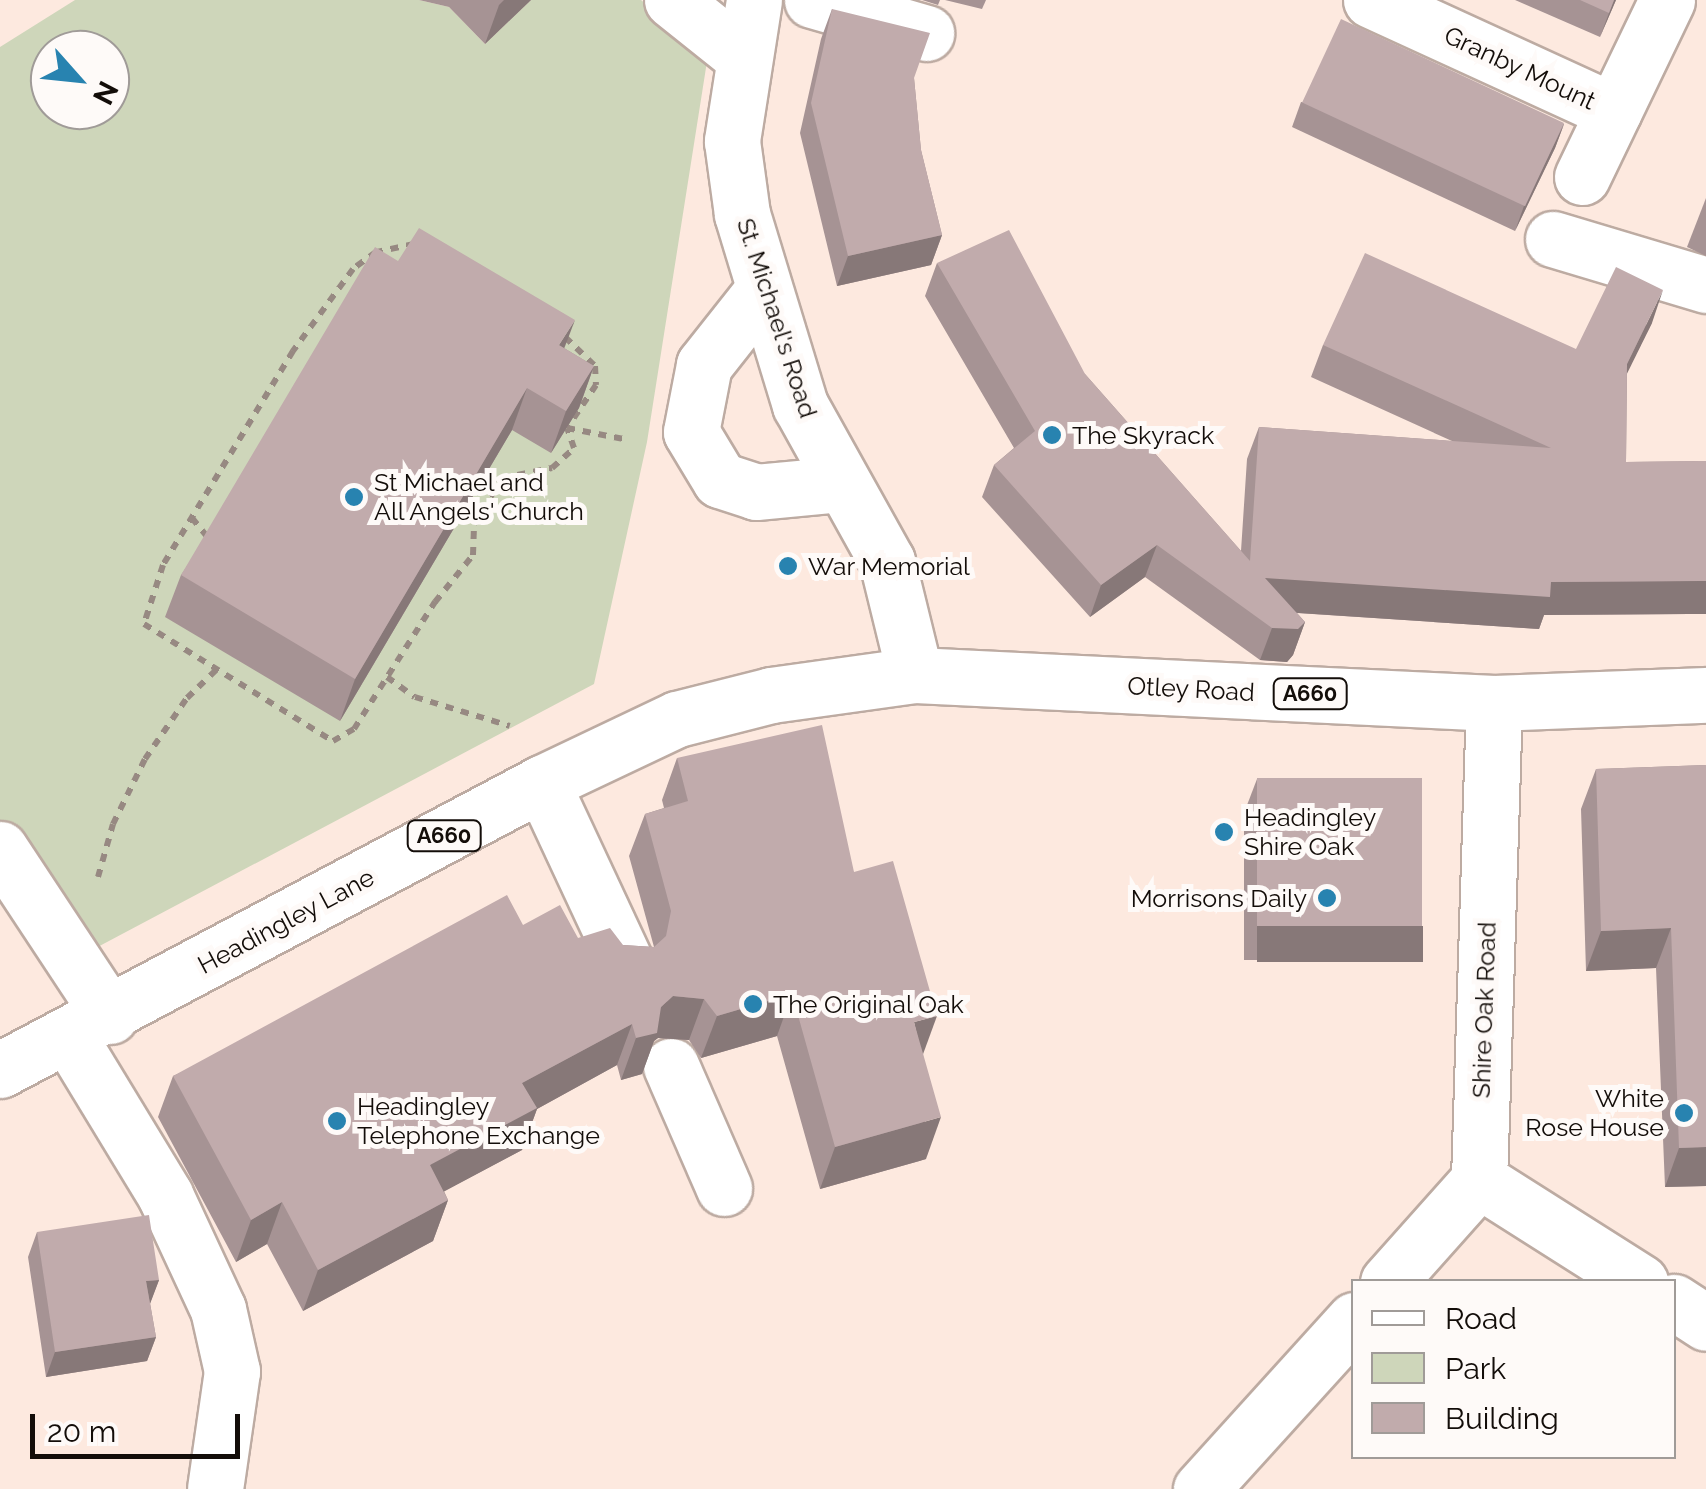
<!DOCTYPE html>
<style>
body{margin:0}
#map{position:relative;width:1706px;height:1489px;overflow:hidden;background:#fde9df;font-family:Raleway,sans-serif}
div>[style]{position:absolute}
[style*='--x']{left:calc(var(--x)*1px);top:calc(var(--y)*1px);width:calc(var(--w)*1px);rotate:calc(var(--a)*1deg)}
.green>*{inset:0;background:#ced6ba}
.path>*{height:6px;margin-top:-3px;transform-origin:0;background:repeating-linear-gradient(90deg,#978982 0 8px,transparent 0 16px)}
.roads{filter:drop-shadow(2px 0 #bdaba2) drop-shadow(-2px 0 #bdaba2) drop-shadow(0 2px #bdaba2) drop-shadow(0 -2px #bdaba2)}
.minor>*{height:55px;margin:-27.5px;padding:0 27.5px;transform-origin:27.5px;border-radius:27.5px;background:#fff}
.highway>*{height:55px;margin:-27.5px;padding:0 27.5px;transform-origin:27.5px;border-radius:27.5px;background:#fff}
.wall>*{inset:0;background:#a69394}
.shaded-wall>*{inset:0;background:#877878;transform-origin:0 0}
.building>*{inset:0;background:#c1abac;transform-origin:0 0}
.dots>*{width:28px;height:28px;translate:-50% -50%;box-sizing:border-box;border:5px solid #fefaf8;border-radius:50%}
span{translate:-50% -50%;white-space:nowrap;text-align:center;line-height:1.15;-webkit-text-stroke:10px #fefaf8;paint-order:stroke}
.shield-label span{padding:2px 8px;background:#fefaf8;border:2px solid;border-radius:8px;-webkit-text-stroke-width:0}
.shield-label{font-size:22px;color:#130d09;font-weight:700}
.street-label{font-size:25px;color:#130d09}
.poi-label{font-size:25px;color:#130d09}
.left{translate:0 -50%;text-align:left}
.right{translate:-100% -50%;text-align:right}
.legend{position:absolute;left:1351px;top:1279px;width:325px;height:180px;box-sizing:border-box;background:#fefaf8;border:2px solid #a09b98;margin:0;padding:12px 18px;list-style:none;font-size:30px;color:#130d09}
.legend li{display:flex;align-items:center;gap:20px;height:50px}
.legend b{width:50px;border:2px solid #a09b98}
.north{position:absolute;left:30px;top:30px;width:100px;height:100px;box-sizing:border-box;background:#fefaf8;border:2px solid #a09b98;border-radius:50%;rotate:117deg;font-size:28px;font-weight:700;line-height:40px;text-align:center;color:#130d09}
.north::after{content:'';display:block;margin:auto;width:35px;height:45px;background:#2883b0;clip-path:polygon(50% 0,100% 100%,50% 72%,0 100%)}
.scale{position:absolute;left:30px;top:1414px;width:210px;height:45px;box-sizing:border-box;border:5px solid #130d09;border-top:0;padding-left:12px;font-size:30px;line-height:35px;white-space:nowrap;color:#130d09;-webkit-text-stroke:8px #fefaf8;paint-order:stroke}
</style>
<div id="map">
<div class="green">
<div style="clip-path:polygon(evenodd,75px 0,419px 0,449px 7px,485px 44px,531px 0,641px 0,708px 55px,647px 442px,594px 684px,75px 959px,0 848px,0 47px,75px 0,50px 50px,110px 50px,110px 110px,50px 110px,50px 50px)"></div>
</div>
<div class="path">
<div style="--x:414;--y:244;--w:39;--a:168"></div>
<div style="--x:376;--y:252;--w:29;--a:144"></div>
<div style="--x:353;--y:269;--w:102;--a:126.2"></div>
<div style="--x:293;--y:351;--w:250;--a:121.3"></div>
<div style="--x:163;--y:565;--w:62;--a:107.9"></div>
<div style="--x:144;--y:624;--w:222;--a:31.8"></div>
<div style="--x:333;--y:741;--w:24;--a:-30"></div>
<div style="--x:354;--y:729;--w:151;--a:-57.5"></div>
<div style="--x:435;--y:602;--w:60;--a:-51"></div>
<div style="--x:473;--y:555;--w:31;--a:-88"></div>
<div style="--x:474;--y:524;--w:54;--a:-58.7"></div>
<div style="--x:502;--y:478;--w:51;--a:-11.3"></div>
<div style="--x:552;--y:468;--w:30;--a:-42"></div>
<div style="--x:574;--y:448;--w:21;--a:-109"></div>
<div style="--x:565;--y:337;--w:42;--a:44"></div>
<div style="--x:595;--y:366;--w:19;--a:87"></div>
<div style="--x:596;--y:385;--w:52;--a:124"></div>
<div style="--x:567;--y:428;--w:63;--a:11"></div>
<div style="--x:192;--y:518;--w:27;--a:51"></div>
<div style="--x:387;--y:677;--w:34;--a:36"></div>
<div style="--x:415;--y:697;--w:99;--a:17"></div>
<div style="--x:98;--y:877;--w:55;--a:-74.2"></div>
<div style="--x:113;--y:824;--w:72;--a:-63.8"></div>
<div style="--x:145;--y:759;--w:74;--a:-55.5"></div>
<div style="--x:187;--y:698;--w:42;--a:-44"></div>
</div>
<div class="roads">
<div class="minor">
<div style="--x:672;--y:0;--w:88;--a:38.6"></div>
<div style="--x:754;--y:0;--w:143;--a:98.9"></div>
<div style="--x:732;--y:141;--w:74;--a:82.2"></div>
<div style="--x:742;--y:214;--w:200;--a:73.1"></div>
<div style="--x:800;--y:405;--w:179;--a:60.9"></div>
<div style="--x:887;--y:561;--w:117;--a:76.2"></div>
<div style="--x:812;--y:0;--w:119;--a:16.1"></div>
<div style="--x:1371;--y:0;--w:267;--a:24.6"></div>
<div style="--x:1582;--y:177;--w:196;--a:-64.3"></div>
<div style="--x:1553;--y:239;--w:160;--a:16.7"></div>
<div style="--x:764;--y:289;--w:97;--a:128.3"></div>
<div style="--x:704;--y:365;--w:68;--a:101"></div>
<div style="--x:691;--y:432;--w:56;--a:58.9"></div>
<div style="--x:720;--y:480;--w:38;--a:18"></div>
<div style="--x:756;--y:492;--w:84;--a:-5.4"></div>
<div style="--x:542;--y:783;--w:196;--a:65"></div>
<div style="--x:0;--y:849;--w:200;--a:56.6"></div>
<div style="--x:69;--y:1037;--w:185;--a:58.7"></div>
<div style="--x:165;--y:1195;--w:126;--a:65.1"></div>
<div style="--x:218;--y:1309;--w:64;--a:77.3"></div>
<div style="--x:232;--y:1371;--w:119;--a:98.2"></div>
<div style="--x:671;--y:1066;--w:133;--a:66.5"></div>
<div style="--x:1479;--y:1180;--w:191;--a:32.4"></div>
<div style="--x:1388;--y:1282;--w:137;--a:-48.3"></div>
<div style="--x:1479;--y:1180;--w:477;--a:-88.2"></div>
<div style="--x:1674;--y:1302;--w:38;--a:33"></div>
<div style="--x:1201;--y:1489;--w:228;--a:-47.8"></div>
</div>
<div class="highway">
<div style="--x:0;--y:1070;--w:613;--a:-27.9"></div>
<div style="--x:542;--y:783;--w:149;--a:-25.4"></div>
<div style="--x:677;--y:719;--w:97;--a:-14.3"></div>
<div style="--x:771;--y:695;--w:145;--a:-7.9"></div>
<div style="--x:915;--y:675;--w:580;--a:2.77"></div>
<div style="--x:1494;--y:703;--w:212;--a:-2.2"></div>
</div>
</div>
<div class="wall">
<div style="clip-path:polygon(419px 0,531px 0,485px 44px,449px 7px)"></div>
<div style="clip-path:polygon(922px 0,940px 0,938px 5px)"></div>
<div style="clip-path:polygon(945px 0,986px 0,982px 9px)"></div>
<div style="clip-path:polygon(1515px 0,1616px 0,1600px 37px)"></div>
<div style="clip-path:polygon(832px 9px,914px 78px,921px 150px,942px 235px,931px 265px,837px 286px,800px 133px,821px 39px)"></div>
<div style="clip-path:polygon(1301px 102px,1564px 124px,1555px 148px,1515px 231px,1292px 127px)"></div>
<div style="clip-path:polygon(1706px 198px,1706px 256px,1687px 247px)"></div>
<div style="clip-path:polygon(398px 261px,564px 348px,594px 366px,579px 408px,551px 453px,512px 430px,340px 721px,165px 617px,181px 575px)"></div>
<div style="clip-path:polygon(937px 263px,1085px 374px,1241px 551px,1247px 459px,1259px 427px,1452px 441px,1311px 377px,1323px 345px,1576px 349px,1652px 323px,1627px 372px,1626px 462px,1706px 461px,1706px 614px,1544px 615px,1539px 629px,1297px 613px,1305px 622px,1293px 655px,1287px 662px,1260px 660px,1145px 577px,1090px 617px,982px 497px,994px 465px,1014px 448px,925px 296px)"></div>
<div style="clip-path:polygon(677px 758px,854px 872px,923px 1053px,926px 1159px,820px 1189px,777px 1036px,701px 1058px,689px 1040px,658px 1038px,654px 1041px,642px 1074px,621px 1080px,617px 1065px,537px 1109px,522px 1150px,444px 1191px,448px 1200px,433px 1241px,303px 1311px,267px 1244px,236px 1262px,158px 1117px,173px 1076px,523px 925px,578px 938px,623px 945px,654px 947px,629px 856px,645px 814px,664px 808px,662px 800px)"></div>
<div style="clip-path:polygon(1706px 765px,1706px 1186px,1665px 1187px,1656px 968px,1586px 971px,1581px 809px,1596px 769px)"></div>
<div style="clip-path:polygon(1257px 779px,1411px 960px,1244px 960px,1244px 813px)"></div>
<div style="clip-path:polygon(37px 1232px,159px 1280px,150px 1303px,156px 1337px,147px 1361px,46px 1377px,28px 1257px)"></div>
</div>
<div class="shaded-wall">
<div style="clip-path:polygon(504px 0,531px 0,485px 44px,499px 5px)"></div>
<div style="clip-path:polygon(1614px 0,1616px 0,1600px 37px,1609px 13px)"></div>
<div style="clip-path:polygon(1564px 124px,1555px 148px,1515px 231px,1524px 206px)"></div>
<div style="clip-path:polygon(942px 235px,931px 265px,837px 286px,848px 256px)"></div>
<div style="clip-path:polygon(1663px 290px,1652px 323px,1616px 396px,1627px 364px)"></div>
<div style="clip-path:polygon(575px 320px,559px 362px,559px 345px)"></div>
<div style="clip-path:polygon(594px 366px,579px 408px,551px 453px,566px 411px)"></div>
<div style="clip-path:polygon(527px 388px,512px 430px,340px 721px,355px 679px)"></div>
<div style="clip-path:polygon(1157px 545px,1145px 577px,1090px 617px,1101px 585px)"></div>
<div style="clip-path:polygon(1265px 578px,1551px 582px,1706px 581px,1706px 614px,1544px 615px,1539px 629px,1254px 610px)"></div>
<div style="clip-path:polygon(1305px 622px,1293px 655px,1287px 662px,1260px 660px,1272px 628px)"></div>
<div style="left:1257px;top:926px;width:166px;height:36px"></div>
<div style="clip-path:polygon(1671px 928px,1656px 968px,1586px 971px,1601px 931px)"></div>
<div style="clip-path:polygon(792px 994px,777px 1036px,701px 1058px,717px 1016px)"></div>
<div style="clip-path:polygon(673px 996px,704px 999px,689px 1040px,658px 1038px,654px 1041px,642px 1074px,621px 1080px,636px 1038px,661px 1007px)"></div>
<div style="clip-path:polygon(937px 1016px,922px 1057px,914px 1022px)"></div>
<div style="clip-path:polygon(632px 1024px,617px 1065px,537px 1109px,522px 1150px,415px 1207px,430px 1165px,522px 1083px)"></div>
<div style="clip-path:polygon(941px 1117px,926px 1159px,820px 1189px,835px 1147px)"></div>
<div style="clip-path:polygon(1706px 1147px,1706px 1186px,1665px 1187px,1679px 1148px)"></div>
<div style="clip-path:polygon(448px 1200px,433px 1241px,303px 1311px,318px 1270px)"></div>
<div style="clip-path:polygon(282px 1202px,267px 1244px,236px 1262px,251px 1220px)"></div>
<div style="clip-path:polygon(159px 1280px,150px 1304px,146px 1281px)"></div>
<div style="clip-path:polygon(156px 1337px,147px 1361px,46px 1377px,55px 1352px)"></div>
</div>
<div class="building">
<div style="clip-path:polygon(1580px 0,1614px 0,1609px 13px)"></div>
<div style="clip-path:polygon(832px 9px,930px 33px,914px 78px,921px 150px,942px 235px,848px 256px,811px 103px)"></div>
<div style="left:1341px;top:19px;width:246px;height:92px;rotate:25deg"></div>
<div style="clip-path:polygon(419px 228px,575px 320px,559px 345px,594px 366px,566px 411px,527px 388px,355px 679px,181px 575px,375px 247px,398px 261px)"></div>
<div style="clip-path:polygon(1009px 230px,1085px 374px,1250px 561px,1259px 427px,1551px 448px,1323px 345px,1365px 253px,1576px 349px,1616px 267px,1663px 290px,1627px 364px,1626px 462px,1706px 461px,1706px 581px,1551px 582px,1550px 597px,1265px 578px,1305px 622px,1298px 629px,1272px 628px,1157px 545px,1101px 585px,994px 465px,1035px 431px,937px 263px)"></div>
<div style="clip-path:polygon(822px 725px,854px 872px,893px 861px,937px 1016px,914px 1022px,941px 1117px,835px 1147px,792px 994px,717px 1016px,704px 999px,673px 996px,661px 1007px,657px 1033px,636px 1038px,632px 1024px,522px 1083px,537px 1108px,430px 1165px,448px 1200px,318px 1270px,282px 1202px,251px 1220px,173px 1076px,507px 895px,523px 925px,560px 905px,578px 938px,610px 928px,623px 945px,654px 947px,666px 936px,671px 911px,645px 814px,688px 801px,677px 758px)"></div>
<div style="clip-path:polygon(1706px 765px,1706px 1147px,1679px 1148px,1671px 928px,1601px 931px,1596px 769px)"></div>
<div style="left:1422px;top:778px;width:148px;height:165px;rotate:90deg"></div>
<div style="clip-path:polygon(149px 1215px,159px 1280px,146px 1281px,156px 1337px,55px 1352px,37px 1232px)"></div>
</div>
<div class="dots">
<div style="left:1052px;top:435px;background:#2883b0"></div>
<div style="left:354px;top:497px;background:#2883b0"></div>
<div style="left:788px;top:566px;background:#2883b0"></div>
<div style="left:1224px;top:832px;background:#2883b0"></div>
<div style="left:1327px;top:898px;background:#2883b0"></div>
<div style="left:753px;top:1004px;background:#2883b0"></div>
<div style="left:1684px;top:1113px;background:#2883b0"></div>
<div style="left:337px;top:1121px;background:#2883b0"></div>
</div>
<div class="shield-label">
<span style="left:1310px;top:694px">A660</span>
<span style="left:444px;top:836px">A660</span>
</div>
<div class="street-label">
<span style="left:1520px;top:68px;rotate:25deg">Granby Mount</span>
<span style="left:777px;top:318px;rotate:72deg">St. Michael's Road</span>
<span style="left:1191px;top:689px;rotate:3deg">Otley Road</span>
<span style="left:286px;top:921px;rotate:-28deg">Headingley Lane</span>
<span style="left:1484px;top:1010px;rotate:-88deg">Shire Oak Road</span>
</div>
<div class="poi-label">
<span class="left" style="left:1072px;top:435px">The Skyrack</span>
<span class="left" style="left:374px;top:497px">St Michael and<br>All Angels' Church</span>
<span class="left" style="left:808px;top:566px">War Memorial</span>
<span class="left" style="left:1244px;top:832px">Headingley<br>Shire Oak</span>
<span class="right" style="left:1307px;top:898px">Morrisons Daily</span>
<span class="left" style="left:773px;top:1004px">The Original Oak</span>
<span class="right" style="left:1664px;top:1113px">White<br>Rose House</span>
<span class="left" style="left:357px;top:1121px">Headingley<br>Telephone Exchange</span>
</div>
<ul class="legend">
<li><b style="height:12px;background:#fff"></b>Road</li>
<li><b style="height:28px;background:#ced6ba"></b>Park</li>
<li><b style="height:28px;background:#c1abac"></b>Building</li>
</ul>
<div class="north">N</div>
<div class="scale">20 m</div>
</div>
